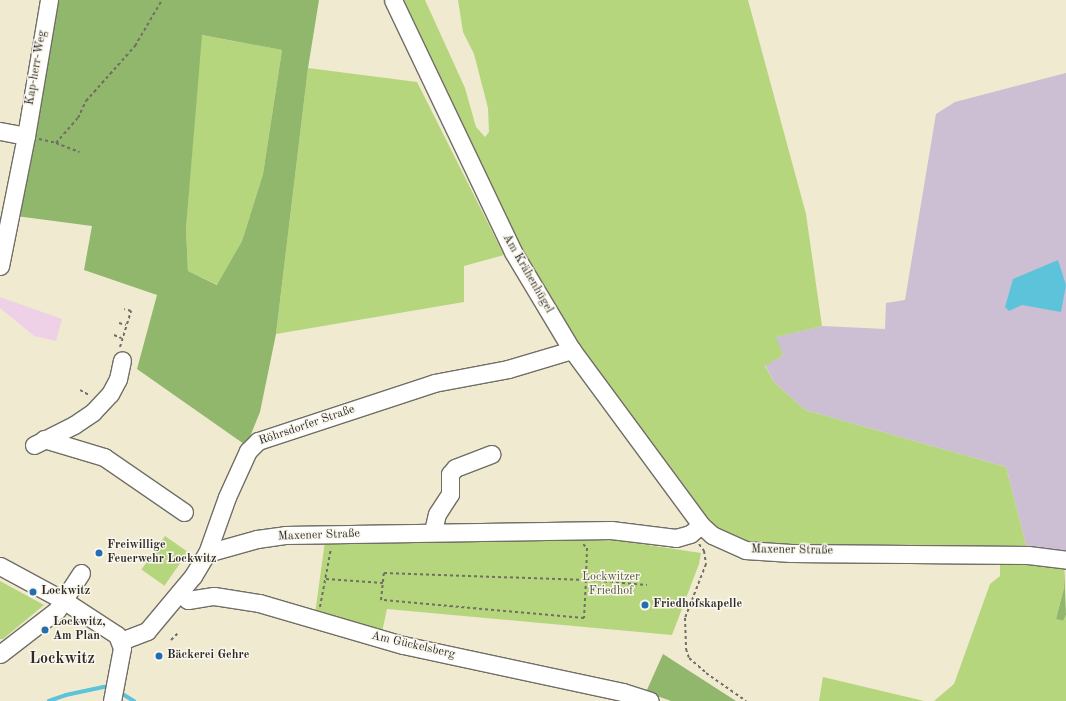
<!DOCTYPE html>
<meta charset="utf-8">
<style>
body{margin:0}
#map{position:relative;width:1066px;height:701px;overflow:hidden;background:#f0ead0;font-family:"Old Standard TT",serif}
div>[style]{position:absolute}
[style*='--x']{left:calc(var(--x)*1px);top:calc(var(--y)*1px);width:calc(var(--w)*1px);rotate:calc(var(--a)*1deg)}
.built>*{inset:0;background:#eed0e7}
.industrial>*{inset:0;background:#ccbed3}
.green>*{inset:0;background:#b6d67d;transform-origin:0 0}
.forest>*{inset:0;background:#90b76c}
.water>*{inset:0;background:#5dc3da}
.stream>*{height:3.5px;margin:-1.75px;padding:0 1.75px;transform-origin:1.75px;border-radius:1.75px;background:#5dc3da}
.path>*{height:2px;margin-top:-1px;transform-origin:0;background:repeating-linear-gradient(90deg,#706e65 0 3px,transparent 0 6px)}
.roads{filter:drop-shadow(1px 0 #706e65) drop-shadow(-1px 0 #706e65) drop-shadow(0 1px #706e65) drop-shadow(0 -1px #706e65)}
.minor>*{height:17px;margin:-8.5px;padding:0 8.5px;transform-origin:8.5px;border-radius:8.5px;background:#fff}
.dots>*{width:11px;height:11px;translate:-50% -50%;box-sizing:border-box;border:2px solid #fbf7ec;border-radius:50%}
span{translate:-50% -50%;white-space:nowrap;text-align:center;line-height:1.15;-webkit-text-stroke:3px #fbf7ec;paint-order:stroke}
.street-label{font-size:12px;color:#2b2b2b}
.poi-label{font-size:12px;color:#2b2b2b;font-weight:700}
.left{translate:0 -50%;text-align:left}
.park-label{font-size:12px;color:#4e5640}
.district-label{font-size:16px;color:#2b2b2b;font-weight:700}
</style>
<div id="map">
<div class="built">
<div style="clip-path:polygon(0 297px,62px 319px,56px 341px,34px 336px,0 308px)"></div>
</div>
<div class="industrial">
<div style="clip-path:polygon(1066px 73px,1066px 554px,1027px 549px,1006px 467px,805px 410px,774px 382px,765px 365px,783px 355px,775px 337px,822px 326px,885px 329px,886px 303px,905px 300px,936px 114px,955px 102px)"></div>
</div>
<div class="green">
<div style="clip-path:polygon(401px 0,425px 0,465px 88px,476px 127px,485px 137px,489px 132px,488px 108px,474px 54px,463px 32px,458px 0,748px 0,806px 214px,822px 326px,776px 337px,783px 355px,765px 366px,774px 382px,805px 410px,1006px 467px,1027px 549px,743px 544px,708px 524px,544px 297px)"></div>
<div style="clip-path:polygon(201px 35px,282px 50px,263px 174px,242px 241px,218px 285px,188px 271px,186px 229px)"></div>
<div style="clip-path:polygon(308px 68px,417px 82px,504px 255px,464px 266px,464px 302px,276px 334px)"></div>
<div style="left:165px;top:536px;width:28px;height:41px;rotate:35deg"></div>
<div style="clip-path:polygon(423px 539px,608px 539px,701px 553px,699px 564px,672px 635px,387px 609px,382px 632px,315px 614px,325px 541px,393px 544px,393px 540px)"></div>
<div style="clip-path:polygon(1000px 561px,1064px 565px,1064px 588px,1056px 619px,1063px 621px,1066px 615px,1066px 701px,934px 701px,954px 684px,990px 584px,1000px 576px)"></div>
<div style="clip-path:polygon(0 581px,44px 605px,3px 639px,0 639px)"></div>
<div style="clip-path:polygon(823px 677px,924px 701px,819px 701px)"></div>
</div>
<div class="forest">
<div style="clip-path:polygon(evenodd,52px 0,319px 0,308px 68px,276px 334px,260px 412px,249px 439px,244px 444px,137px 369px,157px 295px,84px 270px,92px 226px,16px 216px,52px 0,202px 35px,282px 50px,263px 174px,242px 241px,217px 285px,188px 271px,186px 229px,202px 35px)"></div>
<div style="clip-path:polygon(1064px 565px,1066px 615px,1063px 621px,1056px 619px,1064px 588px)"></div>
<div style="clip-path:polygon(663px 654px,736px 701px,671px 701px,646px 692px)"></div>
</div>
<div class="water">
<div style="clip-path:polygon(1058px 260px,1066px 285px,1061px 312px,1022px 305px,1009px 311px,1005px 307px,1013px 279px)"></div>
</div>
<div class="stream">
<div style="--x:118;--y:691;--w:19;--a:32"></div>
<div style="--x:49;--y:701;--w:18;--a:-19"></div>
<div style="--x:66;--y:695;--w:39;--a:-12"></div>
<div style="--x:104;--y:687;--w:5;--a:11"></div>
</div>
<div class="path">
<div style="--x:39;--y:139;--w:17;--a:13"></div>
<div style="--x:56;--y:143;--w:33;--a:-49"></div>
<div style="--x:78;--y:118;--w:19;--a:-65"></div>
<div style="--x:86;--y:101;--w:74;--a:-48.3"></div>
<div style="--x:135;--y:46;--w:53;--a:-59.6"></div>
<div style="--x:56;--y:143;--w:25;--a:21"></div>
<div style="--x:119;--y:323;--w:7;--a:16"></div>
<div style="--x:114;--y:335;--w:8;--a:23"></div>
<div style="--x:120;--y:347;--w:38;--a:-73"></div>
<div style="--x:131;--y:311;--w:7;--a:-164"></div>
<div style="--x:80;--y:390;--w:10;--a:29"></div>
<div style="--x:583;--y:544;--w:6;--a:45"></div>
<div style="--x:587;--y:548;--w:32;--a:92"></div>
<div style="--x:586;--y:580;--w:38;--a:93"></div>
<div style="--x:584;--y:618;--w:204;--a:-174.9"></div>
<div style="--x:381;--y:600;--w:27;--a:-84"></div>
<div style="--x:384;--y:573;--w:202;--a:2"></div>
<div style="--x:586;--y:580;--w:61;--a:4.7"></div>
<div style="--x:699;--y:544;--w:9;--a:54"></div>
<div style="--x:704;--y:551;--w:13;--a:81"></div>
<div style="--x:706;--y:564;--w:58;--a:111.3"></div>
<div style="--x:685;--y:618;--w:31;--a:88"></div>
<div style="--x:686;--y:649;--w:9;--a:72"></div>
<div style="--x:689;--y:658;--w:23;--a:41"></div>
<div style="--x:706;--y:673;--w:49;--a:35"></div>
<div style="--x:326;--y:579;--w:57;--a:4"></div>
<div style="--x:320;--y:607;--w:60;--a:-79.4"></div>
<div style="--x:171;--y:640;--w:10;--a:-45"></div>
</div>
<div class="roads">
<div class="minor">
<div style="--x:393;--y:0;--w:279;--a:64.5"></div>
<div style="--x:513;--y:252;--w:114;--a:59"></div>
<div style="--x:572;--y:350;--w:217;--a:53.6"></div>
<div style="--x:701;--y:525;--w:15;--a:42"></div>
<div style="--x:712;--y:535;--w:36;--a:24"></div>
<div style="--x:745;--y:550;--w:46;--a:3.7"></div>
<div style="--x:791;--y:553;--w:237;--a:0.5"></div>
<div style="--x:1028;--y:555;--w:38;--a:7"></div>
<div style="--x:0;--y:131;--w:26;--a:11"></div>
<div style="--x:26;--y:136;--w:138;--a:-80.4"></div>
<div style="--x:0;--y:266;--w:133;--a:-78.7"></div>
<div style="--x:44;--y:439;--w:63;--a:16.7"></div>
<div style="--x:104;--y:457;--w:97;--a:34.5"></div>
<div style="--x:34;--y:445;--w:45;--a:-26.6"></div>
<div style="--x:74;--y:425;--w:23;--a:-34"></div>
<div style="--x:93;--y:412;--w:25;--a:-47"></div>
<div style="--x:110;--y:394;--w:17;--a:-62"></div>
<div style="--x:118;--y:379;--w:19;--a:-78"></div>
<div style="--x:433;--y:531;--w:17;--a:-77"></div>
<div style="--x:437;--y:514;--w:24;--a:-57"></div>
<div style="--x:450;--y:494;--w:20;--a:-90"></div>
<div style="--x:450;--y:474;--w:8;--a:-50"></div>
<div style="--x:455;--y:468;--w:39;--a:-21"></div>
<div style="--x:207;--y:553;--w:52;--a:-15.6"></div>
<div style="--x:257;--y:539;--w:28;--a:-8"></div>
<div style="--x:285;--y:535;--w:326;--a:-0.9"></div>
<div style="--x:611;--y:530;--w:65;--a:7"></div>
<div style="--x:676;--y:538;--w:15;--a:-16"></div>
<div style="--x:690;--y:534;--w:14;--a:-39"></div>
<div style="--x:0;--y:566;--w:72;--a:28.4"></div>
<div style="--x:63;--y:600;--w:64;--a:32.9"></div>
<div style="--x:117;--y:635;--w:14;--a:69"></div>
<div style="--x:122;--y:648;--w:54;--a:100.7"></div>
<div style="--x:179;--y:593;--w:11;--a:38"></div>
<div style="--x:188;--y:600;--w:26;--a:-9"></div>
<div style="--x:214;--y:596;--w:46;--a:8.8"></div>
<div style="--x:259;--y:603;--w:150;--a:16.3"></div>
<div style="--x:403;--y:645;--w:225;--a:12.1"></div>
<div style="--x:623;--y:692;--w:28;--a:18"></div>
<div style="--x:121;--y:641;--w:28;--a:-21"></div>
<div style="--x:147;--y:631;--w:72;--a:-50.1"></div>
<div style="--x:193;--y:576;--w:27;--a:-59"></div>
<div style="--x:207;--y:553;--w:59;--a:-70.3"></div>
<div style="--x:227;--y:497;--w:51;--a:-65.5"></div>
<div style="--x:248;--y:451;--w:14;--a:-45"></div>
<div style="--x:258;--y:441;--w:185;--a:-18.2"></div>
<div style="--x:434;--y:383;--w:75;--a:-10.7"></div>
<div style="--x:508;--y:369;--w:67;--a:-16.5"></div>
<div style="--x:0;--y:654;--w:72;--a:-37.7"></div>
<div style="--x:57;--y:610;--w:44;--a:-57"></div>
</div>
</div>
<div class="dots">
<div style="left:99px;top:553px;background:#1f6fb2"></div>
<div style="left:33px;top:592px;background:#1f6fb2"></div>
<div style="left:645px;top:605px;background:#1f6fb2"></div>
<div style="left:45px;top:630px;background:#1f6fb2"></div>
<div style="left:159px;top:656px;background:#1f6fb2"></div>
</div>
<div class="street-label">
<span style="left:37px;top:68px;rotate:-80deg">Kap-herr-Weg</span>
<span style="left:527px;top:274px;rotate:60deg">Am Krähenhügel</span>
<span style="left:307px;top:426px;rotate:-19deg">Röhrsdorfer Straße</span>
<span style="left:319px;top:536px;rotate:-2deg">Maxener Straße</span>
<span style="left:792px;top:551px;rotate:1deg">Maxener Straße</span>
<span style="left:413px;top:646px;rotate:13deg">Am Gückelsberg</span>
</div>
<div class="poi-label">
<span class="left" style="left:107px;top:553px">Freiwillige<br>Feuerwehr Lockwitz</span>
<span class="left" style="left:41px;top:592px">Lockwitz</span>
<span class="left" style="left:653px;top:605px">Friedhofskapelle</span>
<span class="left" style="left:53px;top:630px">Lockwitz,<br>Am Plan</span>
<span class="left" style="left:167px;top:656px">Bäckerei Gehre</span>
</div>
<div class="park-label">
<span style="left:611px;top:585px">Lockwitzer<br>Friedhof</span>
</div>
<div class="district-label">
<span style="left:62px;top:659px">Lockwitz</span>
</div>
</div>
